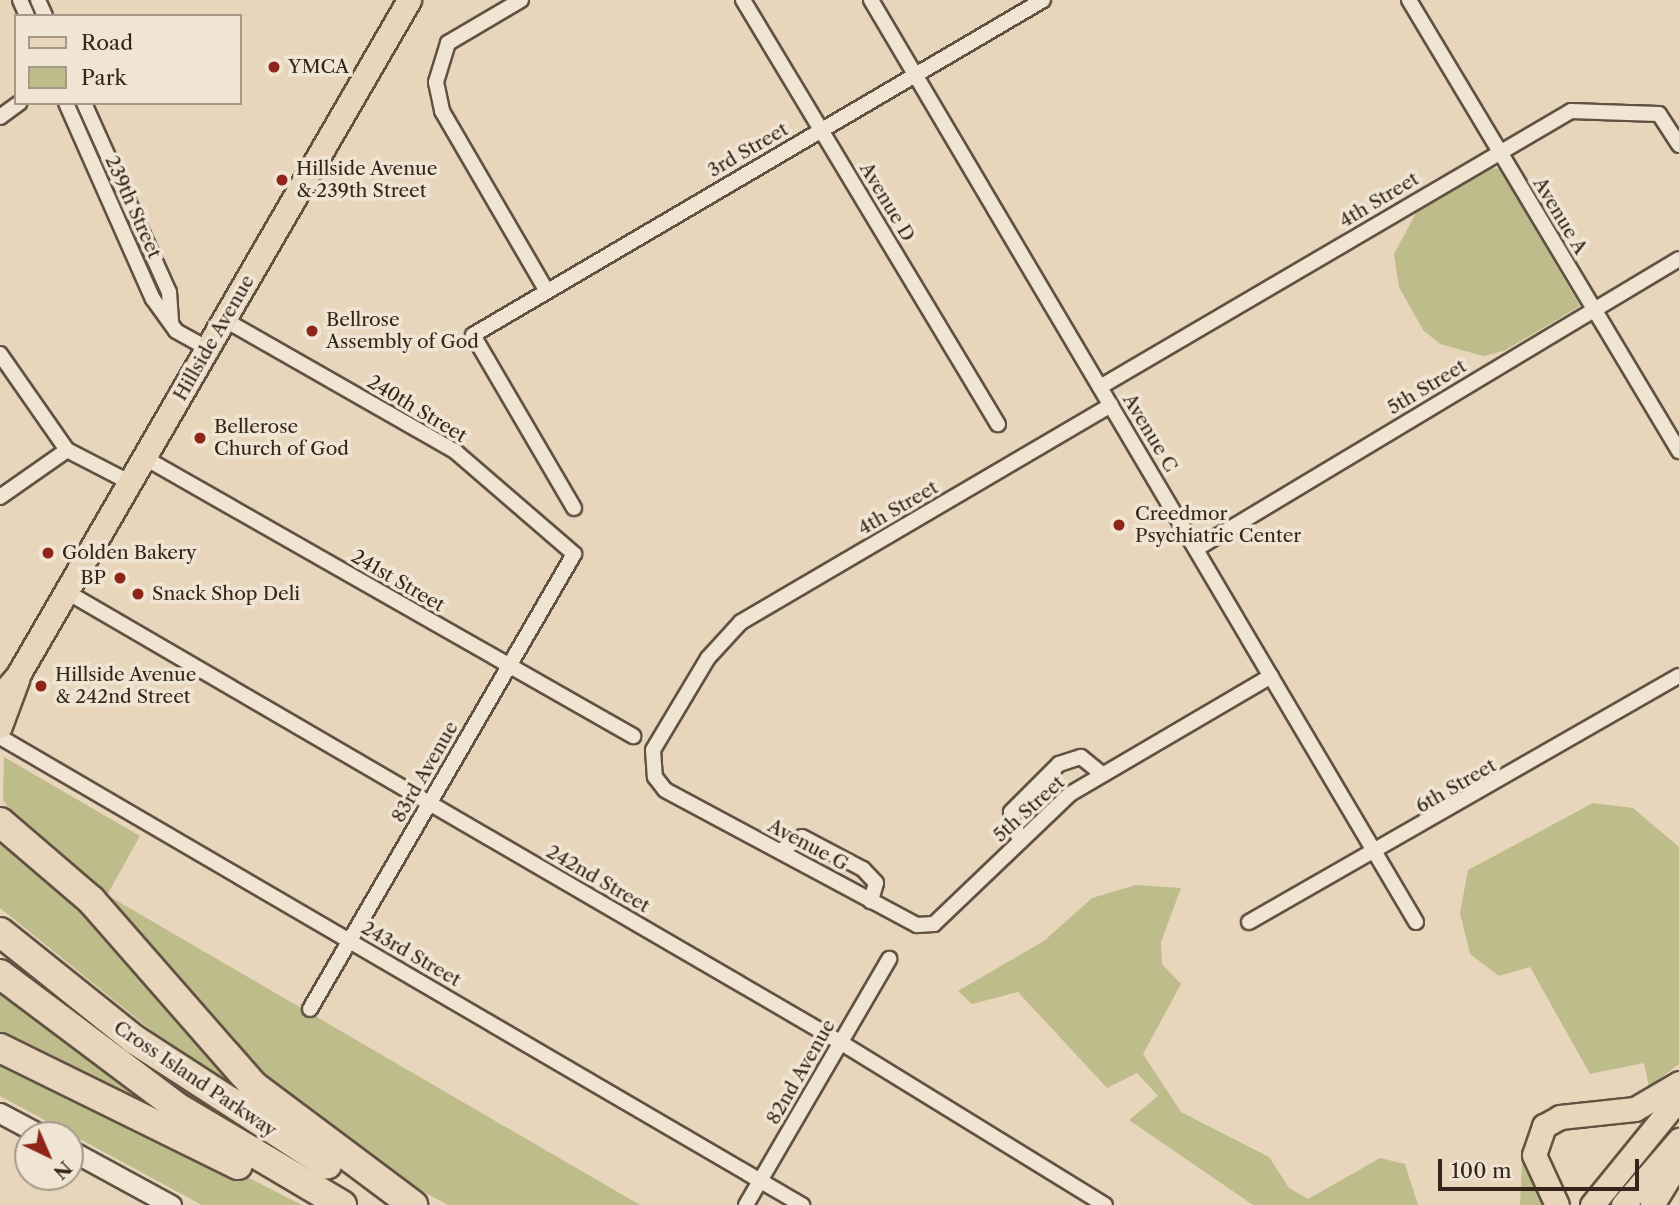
<!DOCTYPE html>
<style>
body{margin:0}
#map{position:relative;width:1679px;height:1205px;overflow:hidden;background:#e8d6bc;font-family:"Libre Caslon Text",serif}
div>[style]{position:absolute}
[style*='--x']{left:calc(var(--x)*1px);top:calc(var(--y)*1px);width:calc(var(--w)*1px);rotate:calc(var(--a)*1deg)}
.green>*{inset:0;background:#bebc8b}
.roads{filter:drop-shadow(2px 0 #615242) drop-shadow(-2px 0 #615242) drop-shadow(0 2px #615242) drop-shadow(0 -2px #615242)}
.minor>*{height:14px;margin:-7px;padding:0 7px;transform-origin:7px;border-radius:7px;background:#f0e4d3}
.tertiary>*{height:19px;margin:-9.5px;padding:0 9.5px;transform-origin:9.5px;border-radius:9.5px;background:#f0e4d3}
.primary>*{height:23px;margin:-11.5px;padding:0 11.5px;transform-origin:11.5px;border-radius:11.5px;background:#e8d6bc}
.motorway>*{height:28px;margin:-14px;padding:0 14px;transform-origin:14px;border-radius:14px;background:#e8d6bc}
.dots>*{width:19px;height:19px;translate:-50% -50%;box-sizing:border-box;border:4px solid #f0e4d3;border-radius:50%}
span{translate:-50% -50%;white-space:nowrap;text-align:center;line-height:1.15;-webkit-text-stroke:7px #f0e4d3;paint-order:stroke}
.poi-label{font-size:19px;color:#34261a}
.left{translate:0 -50%;text-align:left}
.right{translate:-100% -50%;text-align:right}
.street-label{font-size:19px;color:#34261a}
.legend{position:absolute;left:14px;top:14px;width:228px;height:91px;box-sizing:border-box;background:#f0e4d3;border:2px solid #a59889;margin:0;padding:9px 12px;list-style:none;font-size:21px;color:#34261a}
.legend li{display:flex;align-items:center;gap:14px;height:35px}
.legend b{width:35px;border:2px solid #a59889}
.north{position:absolute;left:14px;top:1121px;width:70px;height:70px;box-sizing:border-box;background:#f0e4d3;border:2px solid #a59889;border-radius:50%;rotate:136deg;font-size:19px;font-weight:700;line-height:28px;text-align:center;color:#34261a}
.north::after{content:'';display:block;margin:auto;width:24px;height:32px;background:#8f2418;clip-path:polygon(50% 0,100% 100%,50% 72%,0 100%)}
.scale{position:absolute;left:1438px;top:1159px;width:201px;height:32px;box-sizing:border-box;border:4px solid #34261a;border-top:0;padding-left:9px;font-size:21px;line-height:24px;white-space:nowrap;color:#34261a;-webkit-text-stroke:5px #f0e4d3;paint-order:stroke}
</style>
<div id="map">
<div class="green">
<div style="clip-path:polygon(1488px 168px,1500px 169px,1580px 306px,1504px 351px,1483px 356px,1440px 344px,1423px 330px,1399px 287px,1394px 254px,1416px 213px)"></div>
<div style="clip-path:polygon(4px 757px,140px 836px,107px 895px,640px 1205px,448px 1205px,353px 1154px,255px 1079px,23px 829px,3px 800px)"></div>
<div style="clip-path:polygon(1593px 803px,1633px 808px,1679px 847px,1679px 1064px,1649px 1087px,1644px 1063px,1590px 1074px,1530px 967px,1499px 976px,1470px 954px,1460px 913px,1468px 870px)"></div>
<div style="clip-path:polygon(0 833px,114px 940px,247px 1095px,168px 1044px,0 908px)"></div>
<div style="clip-path:polygon(1136px 885px,1181px 888px,1161px 942px,1162px 964px,1181px 984px,1143px 1054px,1181px 1112px,1269px 1157px,1289px 1188px,1308px 1199px,1380px 1158px,1405px 1164px,1418px 1205px,1253px 1205px,1129px 1120px,1158px 1096px,1137px 1073px,1107px 1088px,1018px 992px,972px 1004px,958px 991px,1044px 941px,1092px 898px)"></div>
<div style="clip-path:polygon(0 989px,71px 1046px,185px 1126px,0 1040px)"></div>
<div style="clip-path:polygon(0 1056px,245px 1176px,302px 1205px,202px 1205px,0 1096px)"></div>
<div style="clip-path:polygon(1522px 1163px,1545px 1205px,1520px 1205px)"></div>
</div>
<div class="roads">
<div class="minor">
<div style="--x:20;--y:0;--w:17;--a:66"></div>
<div style="--x:38;--y:0;--w:17;--a:66"></div>
<div style="--x:521;--y:0;--w:85;--a:149.5"></div>
<div style="--x:448;--y:43;--w:41;--a:107.1"></div>
<div style="--x:436;--y:82;--w:30;--a:78"></div>
<div style="--x:442;--y:111;--w:207;--a:59.8"></div>
<div style="--x:743;--y:0;--w:495;--a:59"></div>
<div style="--x:871;--y:0;--w:1071;--a:59.41"></div>
<div style="--x:1409;--y:0;--w:526;--a:59.09"></div>
<div style="--x:66;--y:103;--w:214;--a:66.1"></div>
<div style="--x:153;--y:299;--w:39;--a:54"></div>
<div style="--x:176;--y:331;--w:37;--a:29"></div>
<div style="--x:84;--y:103;--w:207;--a:65.8"></div>
<div style="--x:169;--y:292;--w:30;--a:86"></div>
<div style="--x:0;--y:117;--w:24;--a:-36"></div>
<div style="--x:225;--y:320;--w:266;--a:29.7"></div>
<div style="--x:456;--y:452;--w:156;--a:40.8"></div>
<div style="--x:574;--y:554;--w:526;--a:120.12"></div>
<div style="--x:0;--y:354;--w:117;--a:55.1"></div>
<div style="--x:67;--y:450;--w:72;--a:27.3"></div>
<div style="--x:1100;--y:387;--w:546;--a:-30.37"></div>
<div style="--x:1571;--y:111;--w:88;--a:2"></div>
<div style="--x:1659;--y:114;--w:37;--a:57"></div>
<div style="--x:1111;--y:405;--w:429;--a:149.6"></div>
<div style="--x:741;--y:622;--w:49;--a:132.5"></div>
<div style="--x:708;--y:658;--w:107;--a:120.9"></div>
<div style="--x:653;--y:750;--w:27;--a:86"></div>
<div style="--x:655;--y:777;--w:16;--a:52"></div>
<div style="--x:665;--y:790;--w:286;--a:28.2"></div>
<div style="--x:917;--y:925;--w:17;--a:-3"></div>
<div style="--x:934;--y:924;--w:188;--a:-43.7"></div>
<div style="--x:1070;--y:794;--w:233;--a:-30.4"></div>
<div style="--x:145;--y:458;--w:562;--a:29.67"></div>
<div style="--x:0;--y:497;--w:82;--a:-35"></div>
<div style="--x:574;--y:508;--w:200;--a:-120.3"></div>
<div style="--x:473;--y:335;--w:661;--a:-30.44"></div>
<div style="--x:1196;--y:549;--w:563;--a:-30.98"></div>
<div style="--x:67;--y:592;--w:894;--a:30.21"></div>
<div style="--x:840;--y:1042;--w:311;--a:31.6"></div>
<div style="--x:0;--y:737;--w:929;--a:30.27"></div>
<div style="--x:1020;--y:842;--w:31;--a:-107"></div>
<div style="--x:1011;--y:812;--w:68;--a:-45"></div>
<div style="--x:1059;--y:764;--w:23;--a:-18"></div>
<div style="--x:1081;--y:757;--w:28;--a:39"></div>
<div style="--x:780;--y:851;--w:26;--a:-32"></div>
<div style="--x:802;--y:837;--w:69;--a:27.7"></div>
<div style="--x:863;--y:869;--w:19;--a:47"></div>
<div style="--x:876;--y:883;--w:19;--a:106"></div>
<div style="--x:1249;--y:922;--w:495;--a:-29.8"></div>
<div style="--x:746;--y:1205;--w:285;--a:-59.8"></div>
</div>
<div class="tertiary">
<div style="--x:0;--y:1113;--w:47;--a:28.2"></div>
<div style="--x:70;--y:1150;--w:115;--a:28.6"></div>
</div>
<div class="primary">
<div style="--x:0;--y:696;--w:28;--a:-49"></div>
<div style="--x:18;--y:675;--w:780;--a:-59.92"></div>
<div style="--x:0;--y:726;--w:49;--a:-69.7"></div>
<div style="--x:1557;--y:1205;--w:55;--a:-114.7"></div>
<div style="--x:1534;--y:1155;--w:31;--a:-71"></div>
<div style="--x:1544;--y:1126;--w:18;--a:-29"></div>
<div style="--x:1560;--y:1117;--w:75;--a:-6.1"></div>
<div style="--x:1635;--y:1109;--w:51;--a:-30.6"></div>
<div style="--x:1592;--y:1205;--w:138;--a:-50.9"></div>
<div style="--x:1623;--y:1205;--w:86;--a:-49.3"></div>
<div style="--x:1652;--y:1205;--w:52;--a:-58.5"></div>
</div>
<div class="motorway">
<div style="--x:0;--y:822;--w:120;--a:40.6"></div>
<div style="--x:91;--y:900;--w:247;--a:48.8"></div>
<div style="--x:254;--y:1086;--w:199;--a:36.8"></div>
<div style="--x:0;--y:932;--w:173;--a:38.7"></div>
<div style="--x:135;--y:1040;--w:229;--a:32.9"></div>
<div style="--x:0;--y:974;--w:221;--a:36.9"></div>
<div style="--x:177;--y:1107;--w:192;--a:30.7"></div>
<div style="--x:0;--y:1048;--w:265;--a:26.2"></div>
</div>
</div>
<div class="dots">
<div style="left:274px;top:67px;background:#8f2418"></div>
<div style="left:282px;top:180px;background:#8f2418"></div>
<div style="left:312px;top:331px;background:#8f2418"></div>
<div style="left:200px;top:438px;background:#8f2418"></div>
<div style="left:1119px;top:525px;background:#8f2418"></div>
<div style="left:48px;top:553px;background:#8f2418"></div>
<div style="left:120px;top:578px;background:#8f2418"></div>
<div style="left:138px;top:594px;background:#8f2418"></div>
<div style="left:41px;top:686px;background:#8f2418"></div>
</div>
<div class="poi-label">
<span class="left" style="left:288px;top:67px">YMCA</span>
<span class="left" style="left:296px;top:180px">Hillside Avenue<br>&amp; 239th Street</span>
<span class="left" style="left:326px;top:331px">Bellrose<br>Assembly of God</span>
<span class="left" style="left:214px;top:438px">Bellerose<br>Church of God</span>
<span class="left" style="left:1135px;top:525px">Creedmor<br>Psychiatric Center</span>
<span class="left" style="left:62px;top:553px">Golden Bakery</span>
<span class="right" style="left:106px;top:578px">BP</span>
<span class="left" style="left:152px;top:594px">Snack Shop Deli</span>
<span class="left" style="left:55px;top:686px">Hillside Avenue<br>&amp; 242nd Street</span>
</div>
<div class="street-label">
<span style="left:748px;top:150px;rotate:-30deg">3rd Street</span>
<span style="left:1379px;top:200px;rotate:-31deg">4th Street</span>
<span style="left:887px;top:202px;rotate:59deg">Avenue D</span>
<span style="left:133px;top:207px;rotate:66deg">239th Street</span>
<span style="left:1560px;top:216px;rotate:59deg">Avenue A</span>
<span style="left:214px;top:338px;rotate:-60deg">Hillside Avenue</span>
<span style="left:1427px;top:387px;rotate:-31deg">5th Street</span>
<span style="left:417px;top:409px;rotate:31deg">240th Street</span>
<span style="left:1150px;top:433px;rotate:59deg">Avenue C</span>
<span style="left:898px;top:508px;rotate:-30deg">4th Street</span>
<span style="left:398px;top:581px;rotate:30deg">241st Street</span>
<span style="left:425px;top:772px;rotate:-60deg">83rd Avenue</span>
<span style="left:1456px;top:786px;rotate:-30deg">6th Street</span>
<span style="left:1029px;top:809px;rotate:-42deg">5th Street</span>
<span style="left:808px;top:845px;rotate:28deg">Avenue G</span>
<span style="left:598px;top:879px;rotate:30deg">242nd Street</span>
<span style="left:411px;top:954px;rotate:30deg">243rd Street</span>
<span style="left:801px;top:1072px;rotate:-60deg">82nd Avenue</span>
<span style="left:195px;top:1079px;rotate:34deg">Cross Island Parkway</span>
</div>
<ul class="legend">
<li><b style="height:9px;background:#e8d6bc"></b>Road</li>
<li><b style="height:19px;background:#bebc8b"></b>Park</li>
</ul>
<div class="north">N</div>
<div class="scale">100 m</div>
</div>
